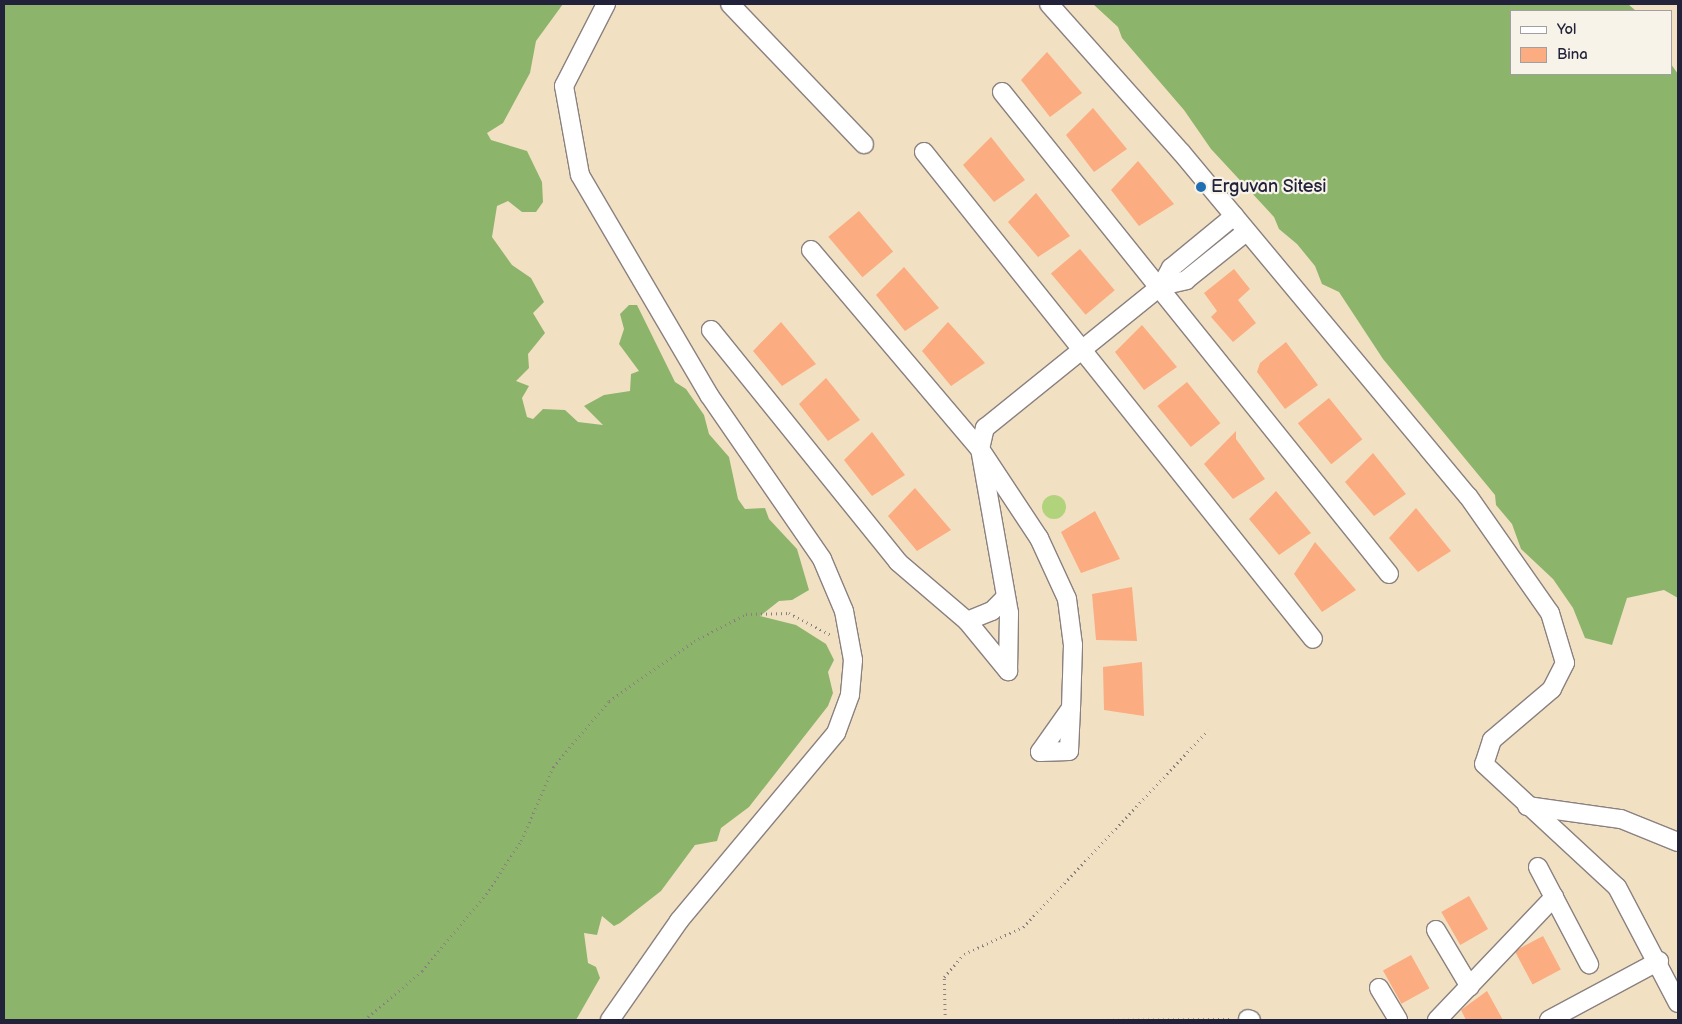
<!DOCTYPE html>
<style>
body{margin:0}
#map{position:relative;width:1682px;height:1024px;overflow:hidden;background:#f2e0c3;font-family:"Balsamiq Sans",sans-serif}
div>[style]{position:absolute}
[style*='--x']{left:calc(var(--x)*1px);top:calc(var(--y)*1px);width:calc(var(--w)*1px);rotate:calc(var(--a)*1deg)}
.green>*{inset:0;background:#b1d37b}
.round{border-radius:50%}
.forest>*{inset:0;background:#8cb56b}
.building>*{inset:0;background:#fbac80;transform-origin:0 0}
.path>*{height:2.5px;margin-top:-1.25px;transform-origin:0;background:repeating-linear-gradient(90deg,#8a817f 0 1px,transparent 0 5px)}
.roads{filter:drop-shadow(1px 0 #8a817f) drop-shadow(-1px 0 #8a817f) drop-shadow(0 1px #8a817f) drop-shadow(0 -1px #8a817f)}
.minor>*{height:18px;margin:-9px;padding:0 9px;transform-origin:9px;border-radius:9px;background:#fff}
.dots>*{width:14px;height:14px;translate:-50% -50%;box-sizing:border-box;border:2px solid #f7f3e8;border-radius:50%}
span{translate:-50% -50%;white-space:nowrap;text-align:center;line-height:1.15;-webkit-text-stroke:4.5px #f7f3e8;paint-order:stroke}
.poi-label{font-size:18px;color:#22223b}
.left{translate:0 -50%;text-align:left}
.frame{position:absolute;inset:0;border:5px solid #22223b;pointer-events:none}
.legend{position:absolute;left:1510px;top:10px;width:162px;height:65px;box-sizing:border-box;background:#f7f3e8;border:1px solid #a29fa3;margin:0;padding:6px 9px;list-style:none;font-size:15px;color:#22223b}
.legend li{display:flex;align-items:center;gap:10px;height:25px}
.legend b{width:25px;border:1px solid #a29fa3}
</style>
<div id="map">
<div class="green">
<div class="round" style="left:1042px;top:495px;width:24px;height:24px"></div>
</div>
<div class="forest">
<div style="clip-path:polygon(4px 4px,563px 4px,536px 41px,530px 73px,503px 123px,487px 133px,491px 140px,527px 151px,542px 182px,543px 202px,536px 212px,522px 212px,508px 201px,497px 206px,492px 237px,512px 265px,531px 278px,544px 302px,533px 313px,545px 333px,528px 354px,529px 368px,516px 381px,529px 386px,522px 398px,527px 417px,533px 419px,543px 409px,565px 410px,578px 422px,603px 425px,584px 406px,604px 395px,630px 391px,631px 374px,639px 371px,619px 344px,624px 329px,620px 314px,629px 305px,637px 305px,675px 382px,686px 389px,704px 415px,709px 434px,729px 457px,738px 499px,745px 509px,765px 508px,769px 519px,797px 549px,809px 590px,792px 600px,779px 601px,760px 616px,796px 625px,826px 644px,834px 660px,828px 672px,833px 693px,828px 706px,749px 807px,721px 828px,717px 841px,695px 845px,661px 891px,620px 923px,614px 926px,602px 916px,597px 935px,584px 933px,588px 963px,596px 967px,600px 978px,576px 1020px,4px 1020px)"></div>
<div style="clip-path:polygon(1093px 4px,1628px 4px,1636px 11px,1511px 11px,1511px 74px,1671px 74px,1671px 64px,1678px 74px,1678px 598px,1664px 590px,1627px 598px,1612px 645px,1585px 638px,1573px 608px,1553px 579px,1521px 549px,1512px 524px,1496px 505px,1495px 495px,1383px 359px,1339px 292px,1322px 284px,1315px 266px,1297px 244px,1279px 229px,1274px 217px,1211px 149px,1184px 110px,1122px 38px,1118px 27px)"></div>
</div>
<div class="building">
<div style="clip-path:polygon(1047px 52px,1082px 93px,1050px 117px,1021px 80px)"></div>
<div style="clip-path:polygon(1093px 108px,1127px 149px,1094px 172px,1066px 135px)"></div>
<div style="clip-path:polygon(991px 137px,1025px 180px,994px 202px,963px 165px)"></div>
<div style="clip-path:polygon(1138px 161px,1174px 204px,1139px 226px,1111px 190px)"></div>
<div style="clip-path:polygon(1036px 193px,1070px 236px,1038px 257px,1008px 222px)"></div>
<div style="left:859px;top:211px;width:53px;height:40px;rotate:50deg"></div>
<div style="left:1080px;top:249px;width:54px;height:38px;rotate:50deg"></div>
<div style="clip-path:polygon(904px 267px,939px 308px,905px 331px,876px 295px)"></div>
<div style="clip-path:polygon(1234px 269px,1250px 289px,1238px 300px,1256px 323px,1233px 342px,1211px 317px,1217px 311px,1204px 293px)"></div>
<div style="clip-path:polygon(781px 322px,816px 364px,782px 386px,753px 351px)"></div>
<div style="clip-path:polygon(948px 322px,985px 363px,951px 386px,922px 351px)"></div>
<div style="clip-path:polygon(1142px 325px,1177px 367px,1144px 390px,1115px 352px)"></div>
<div style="clip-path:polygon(1286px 342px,1318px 385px,1285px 409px,1257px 372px,1260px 363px)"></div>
<div style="clip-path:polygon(826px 378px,860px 420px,828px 441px,799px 404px)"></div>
<div style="left:1187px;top:382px;width:53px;height:38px;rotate:51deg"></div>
<div style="left:1329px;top:398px;width:53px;height:40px;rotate:51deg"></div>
<div style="clip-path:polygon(1236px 431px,1236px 439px,1265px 479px,1233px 499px,1204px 464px)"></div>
<div style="clip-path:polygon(872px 432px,905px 475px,872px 496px,844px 460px)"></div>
<div style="clip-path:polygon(1373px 453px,1406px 494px,1374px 516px,1345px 482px)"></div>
<div style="clip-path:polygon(915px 488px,951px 530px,917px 551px,888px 516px)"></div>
<div style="clip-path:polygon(1276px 491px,1311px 533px,1279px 555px,1249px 519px)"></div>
<div style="clip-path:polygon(1416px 508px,1451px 551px,1418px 572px,1389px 538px)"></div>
<div style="clip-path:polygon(1095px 511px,1120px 559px,1081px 573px,1061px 532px)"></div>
<div style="clip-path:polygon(1315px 542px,1356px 590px,1322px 612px,1294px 574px)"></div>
<div style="clip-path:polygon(1132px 587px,1137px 641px,1096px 640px,1092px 594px)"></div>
<div style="clip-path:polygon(1142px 662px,1144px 716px,1104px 710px,1103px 667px)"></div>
<div style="left:1469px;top:896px;width:38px;height:32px;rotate:60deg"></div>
<div style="left:1543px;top:936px;width:38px;height:32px;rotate:62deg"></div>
<div style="left:1411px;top:955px;width:38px;height:32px;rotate:61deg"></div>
<div style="clip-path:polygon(1487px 991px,1503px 1020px,1466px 1020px,1461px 1010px)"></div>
</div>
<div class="path">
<div style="--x:364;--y:1020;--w:76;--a:-40.2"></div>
<div style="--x:422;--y:971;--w:100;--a:-50.3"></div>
<div style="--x:486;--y:894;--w:64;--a:-56.6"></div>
<div style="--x:521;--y:841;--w:81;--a:-66.6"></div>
<div style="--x:553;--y:767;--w:87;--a:-49.7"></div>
<div style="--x:609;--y:701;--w:104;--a:-35.2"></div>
<div style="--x:694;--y:641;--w:59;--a:-27.4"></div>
<div style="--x:746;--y:614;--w:43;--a:-1.3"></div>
<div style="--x:789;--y:613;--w:47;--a:27.6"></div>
<div style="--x:945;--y:1020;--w:43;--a:-91.3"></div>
<div style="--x:944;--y:977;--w:30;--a:-49"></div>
<div style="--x:964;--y:954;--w:65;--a:-24.6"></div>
<div style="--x:1023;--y:927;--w:270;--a:-46.8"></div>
<div style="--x:1098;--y:1020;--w:134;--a:-0.4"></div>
</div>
<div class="roads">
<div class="minor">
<div style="--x:606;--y:4;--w:92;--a:117.1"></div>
<div style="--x:564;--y:86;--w:90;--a:79.8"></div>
<div style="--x:580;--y:175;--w:255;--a:59.6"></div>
<div style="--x:709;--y:395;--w:199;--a:55.4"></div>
<div style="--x:822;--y:559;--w:56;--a:67.1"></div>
<div style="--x:844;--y:611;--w:50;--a:79.6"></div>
<div style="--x:853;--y:660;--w:35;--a:95"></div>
<div style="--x:850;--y:695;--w:40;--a:110.2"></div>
<div style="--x:836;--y:733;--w:245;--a:129.9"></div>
<div style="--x:679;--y:921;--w:121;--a:124.9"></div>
<div style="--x:730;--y:4;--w:194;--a:46.3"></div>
<div style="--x:1049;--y:4;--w:198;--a:48.3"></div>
<div style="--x:1181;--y:152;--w:448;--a:50.2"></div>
<div style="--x:1468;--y:496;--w:143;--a:55"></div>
<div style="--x:1550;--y:613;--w:52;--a:73.3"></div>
<div style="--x:1565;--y:663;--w:29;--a:117"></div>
<div style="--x:1552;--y:689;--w:79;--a:139.6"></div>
<div style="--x:1492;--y:740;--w:25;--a:108"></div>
<div style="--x:1484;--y:764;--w:181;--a:42.8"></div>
<div style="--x:1617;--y:887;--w:131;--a:62.3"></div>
<div style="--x:1002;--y:92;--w:618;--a:51.24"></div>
<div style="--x:924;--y:152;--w:623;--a:51.38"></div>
<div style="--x:811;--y:250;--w:261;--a:49.7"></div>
<div style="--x:980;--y:449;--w:107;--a:56.5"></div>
<div style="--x:1039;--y:538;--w:67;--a:65.3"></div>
<div style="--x:1067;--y:599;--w:46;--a:82.6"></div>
<div style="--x:1073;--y:645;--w:63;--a:91.8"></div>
<div style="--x:1071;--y:708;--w:43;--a:92.7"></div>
<div style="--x:1069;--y:751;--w:29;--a:178"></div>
<div style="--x:1040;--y:752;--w:54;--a:-54.8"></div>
<div style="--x:1161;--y:286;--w:26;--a:-13"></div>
<div style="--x:1186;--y:280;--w:77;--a:-38.7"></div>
<div style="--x:711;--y:330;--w:298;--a:51.1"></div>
<div style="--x:898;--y:562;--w:91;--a:40.5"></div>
<div style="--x:967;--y:621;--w:65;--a:50.6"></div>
<div style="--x:1008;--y:671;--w:58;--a:-89"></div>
<div style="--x:1009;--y:613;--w:167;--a:-100"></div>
<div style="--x:980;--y:449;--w:22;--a:-77"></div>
<div style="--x:985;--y:428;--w:226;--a:-38.9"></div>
<div style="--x:1161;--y:286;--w:21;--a:-61"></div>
<div style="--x:1171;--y:268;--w:82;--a:-39.5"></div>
<div style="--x:967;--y:621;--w:27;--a:-22"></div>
<div style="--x:992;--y:611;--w:17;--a:-45"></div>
<div style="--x:1527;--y:806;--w:95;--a:7.9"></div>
<div style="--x:1621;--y:819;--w:61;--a:22"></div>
<div style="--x:1538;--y:867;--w:110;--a:62.3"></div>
<div style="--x:1436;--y:930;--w:66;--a:59.2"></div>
<div style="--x:1379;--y:988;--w:37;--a:59"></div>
<div style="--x:1248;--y:1019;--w:3;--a:18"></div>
<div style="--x:1437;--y:1020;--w:170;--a:-46.4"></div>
<div style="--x:1549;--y:1020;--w:125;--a:-28.2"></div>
</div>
</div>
<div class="dots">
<div style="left:1201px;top:187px;background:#1f6fb2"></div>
</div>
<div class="poi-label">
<span class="left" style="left:1211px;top:187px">Erguvan Sitesi</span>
</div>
<div class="frame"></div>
<ul class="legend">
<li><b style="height:6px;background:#fff"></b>Yol</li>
<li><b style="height:14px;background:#fbac80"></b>Bina</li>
</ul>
</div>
